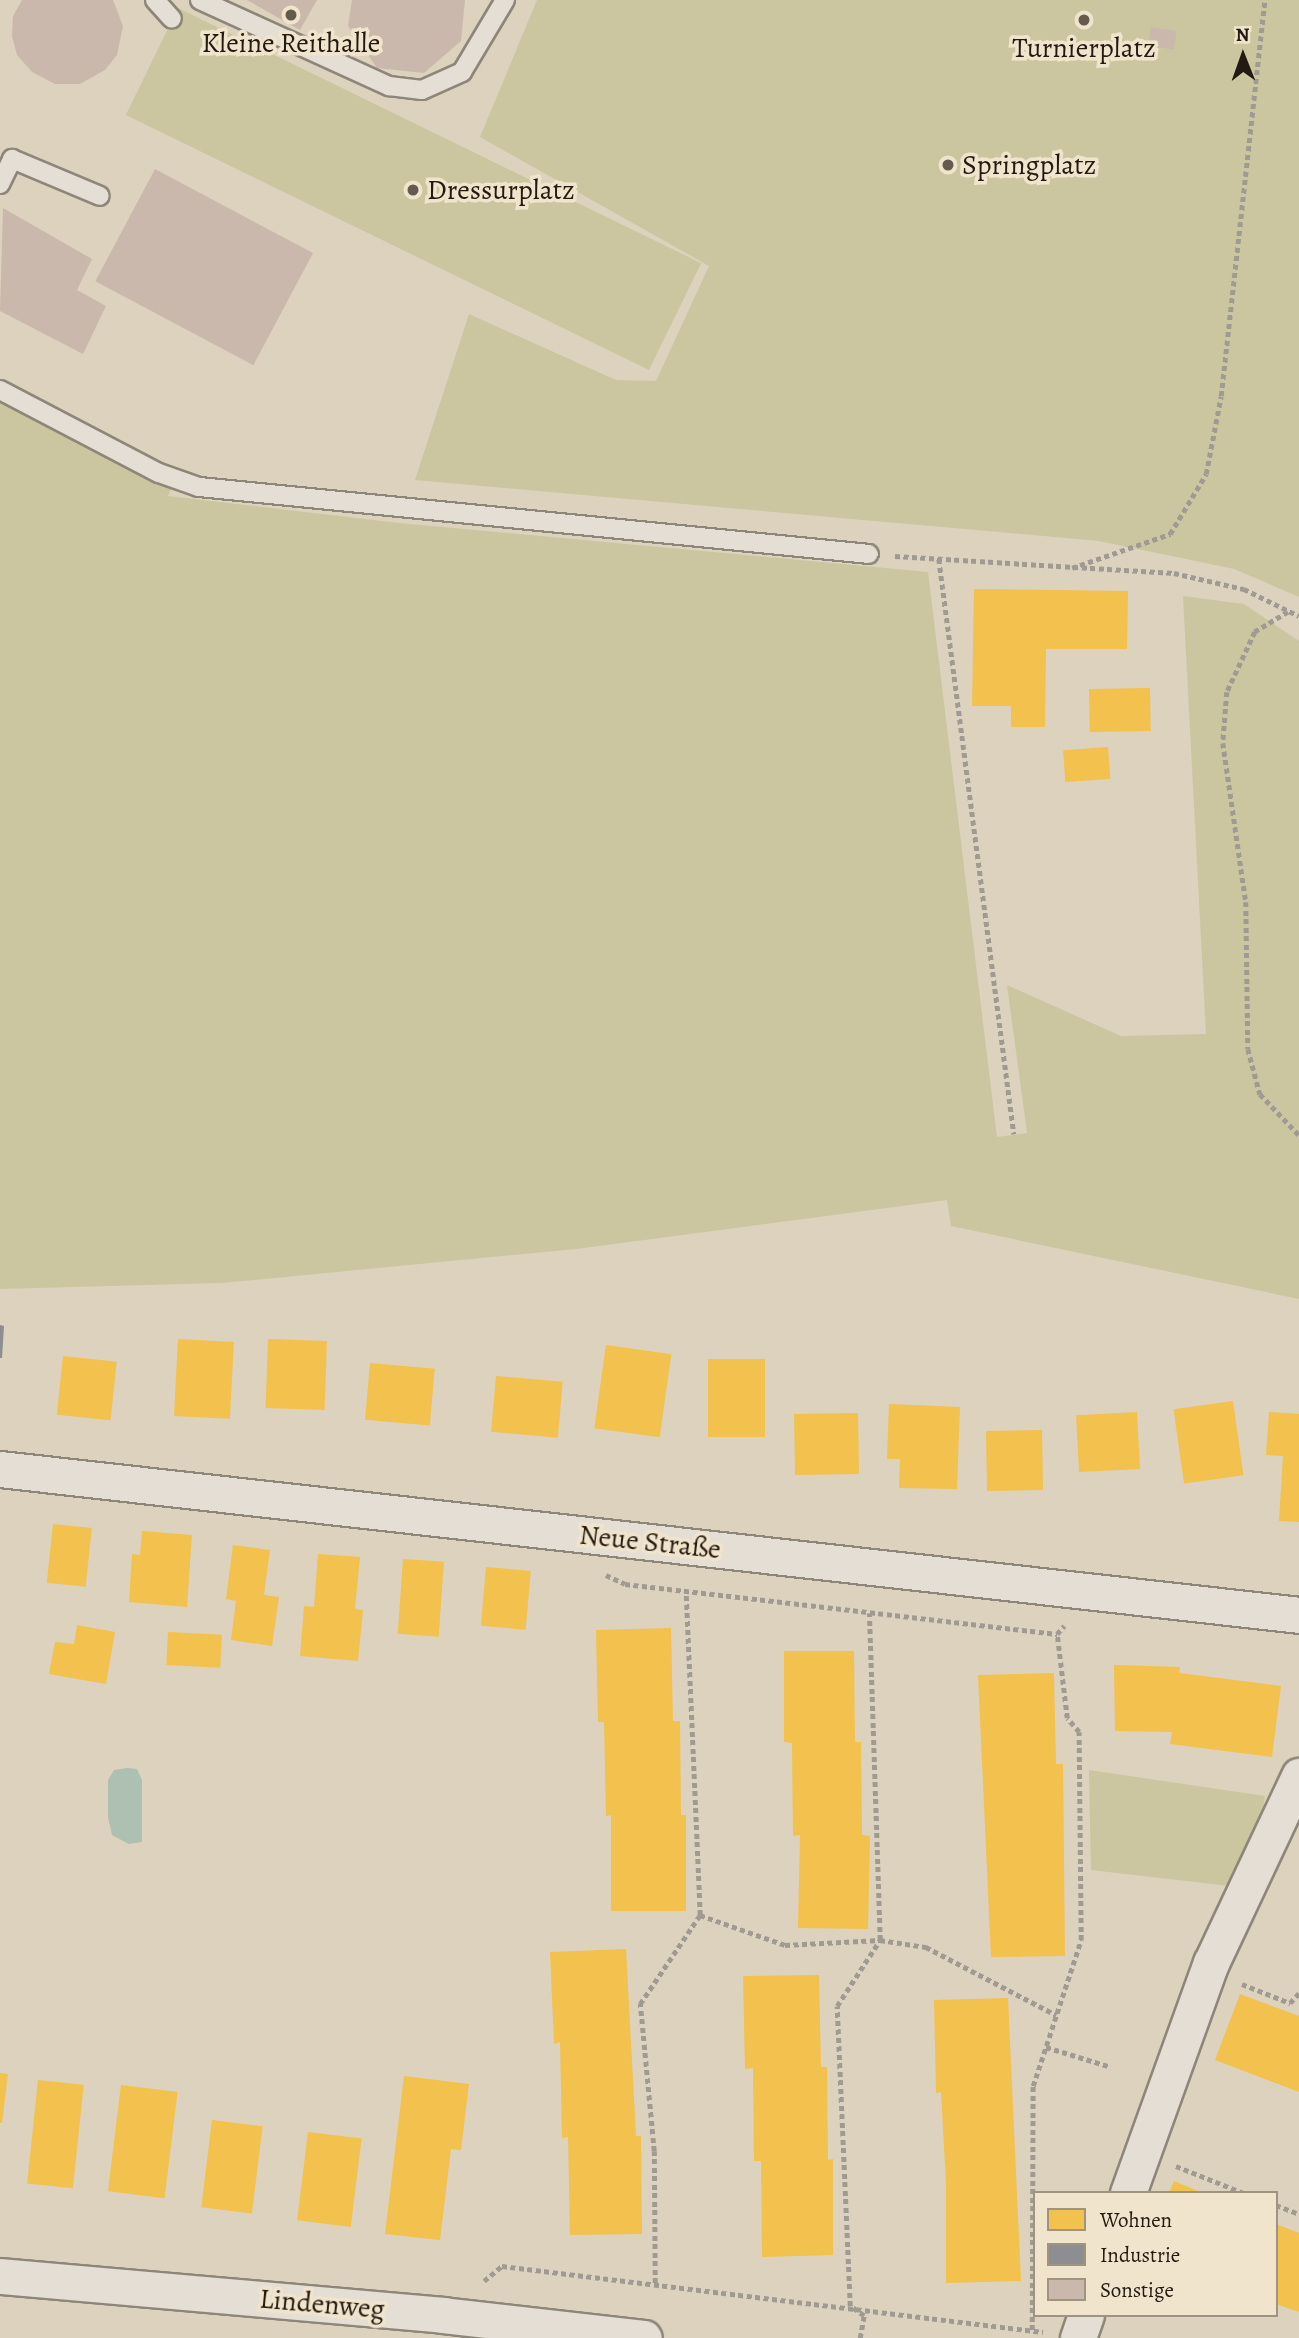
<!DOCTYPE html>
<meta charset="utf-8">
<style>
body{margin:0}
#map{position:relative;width:1299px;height:2338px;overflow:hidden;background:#ddd2bd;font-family:Alegreya,serif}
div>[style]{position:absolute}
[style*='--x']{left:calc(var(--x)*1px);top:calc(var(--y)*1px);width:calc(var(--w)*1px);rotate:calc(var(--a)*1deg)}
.green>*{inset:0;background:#cbc69f;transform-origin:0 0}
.water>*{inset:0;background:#adc0b2}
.homes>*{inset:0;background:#f2c14e;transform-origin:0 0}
.industry>*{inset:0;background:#8d8d92}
.building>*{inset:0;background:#cbb8ac;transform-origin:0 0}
.path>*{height:4.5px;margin-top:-2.25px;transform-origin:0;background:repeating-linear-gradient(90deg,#a09b92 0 5px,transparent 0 8.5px)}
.roads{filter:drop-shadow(2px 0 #8d8679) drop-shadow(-2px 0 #8d8679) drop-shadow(0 2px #8d8679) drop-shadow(0 -2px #8d8679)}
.lane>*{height:18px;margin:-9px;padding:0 9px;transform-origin:9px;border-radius:9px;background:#e4ded4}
.street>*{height:35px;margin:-17.5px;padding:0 17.5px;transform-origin:17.5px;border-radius:17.5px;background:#e4ded4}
.dots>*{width:19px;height:19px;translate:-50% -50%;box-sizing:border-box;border:4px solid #f1e4cc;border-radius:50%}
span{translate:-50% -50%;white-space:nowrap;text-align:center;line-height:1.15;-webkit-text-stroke:7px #f1e4cc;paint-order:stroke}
.poi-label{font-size:28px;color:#231a11}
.left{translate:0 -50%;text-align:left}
.street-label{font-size:28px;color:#231a11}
.legend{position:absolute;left:1033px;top:2191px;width:245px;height:126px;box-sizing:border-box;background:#f1e4cc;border:2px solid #9f9381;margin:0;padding:9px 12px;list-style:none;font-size:21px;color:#231a11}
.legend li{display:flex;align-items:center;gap:14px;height:35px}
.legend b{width:35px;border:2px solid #9f9381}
.north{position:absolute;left:1208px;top:21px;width:70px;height:70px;-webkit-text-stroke:5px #f1e4cc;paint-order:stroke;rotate:359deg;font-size:19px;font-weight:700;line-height:28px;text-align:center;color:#231a11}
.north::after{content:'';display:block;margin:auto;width:24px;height:32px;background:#231a11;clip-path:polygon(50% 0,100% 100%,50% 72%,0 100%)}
</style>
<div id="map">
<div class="green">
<div style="clip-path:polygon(537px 0,1299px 0,1299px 597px,1234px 569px,1099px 541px,415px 480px,469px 314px,616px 380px,656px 381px,709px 266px,480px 137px)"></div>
<div style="left:178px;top:8px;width:582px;height:119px;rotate:26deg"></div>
<div style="clip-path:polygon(0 399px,173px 485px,168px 496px,399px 523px,928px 572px,997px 1137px,1027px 1133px,1007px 985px,1121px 1036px,1206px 1034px,1183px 596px,1244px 604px,1299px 641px,1299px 1299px,951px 1226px,947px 1200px,576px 1249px,222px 1283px,0 1289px)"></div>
<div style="clip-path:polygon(1089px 1770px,1265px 1796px,1262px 1814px,1229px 1886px,1091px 1870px)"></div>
</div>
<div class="water">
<div style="clip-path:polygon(127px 1768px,137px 1769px,142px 1780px,142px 1842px,129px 1844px,112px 1835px,108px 1817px,108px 1780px,114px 1770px)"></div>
</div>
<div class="homes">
<div style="clip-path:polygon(974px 589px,1128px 591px,1127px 649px,1046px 649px,1045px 727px,1011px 727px,1011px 706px,972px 706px)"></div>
<div style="left:1150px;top:688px;width:43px;height:61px;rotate:89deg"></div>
<div style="left:1108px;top:747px;width:32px;height:45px;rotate:86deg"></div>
<div style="left:178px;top:1339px;width:56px;height:77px;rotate:3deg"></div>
<div style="left:268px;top:1339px;width:59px;height:69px;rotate:2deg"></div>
<div style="left:606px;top:1345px;width:66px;height:84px;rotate:8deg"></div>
<div style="left:63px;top:1356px;width:54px;height:59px;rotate:6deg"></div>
<div style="left:708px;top:1359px;width:57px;height:78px"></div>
<div style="left:370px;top:1363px;width:65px;height:57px;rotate:5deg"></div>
<div style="left:496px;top:1376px;width:67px;height:56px;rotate:5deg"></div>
<div style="left:1233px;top:1401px;width:75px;height:60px;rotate:82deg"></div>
<div style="clip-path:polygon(889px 1404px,960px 1407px,957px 1489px,899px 1488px,900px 1459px,887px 1459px)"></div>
<div style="left:1137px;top:1412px;width:57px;height:61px;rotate:87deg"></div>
<div style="clip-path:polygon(1269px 1412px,1299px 1414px,1299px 1522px,1279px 1521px,1283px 1456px,1266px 1455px)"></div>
<div style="left:858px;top:1413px;width:61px;height:64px;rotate:89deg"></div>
<div style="left:1042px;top:1430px;width:60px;height:56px;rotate:89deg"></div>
<div style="left:53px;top:1524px;width:39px;height:59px;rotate:6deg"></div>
<div style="clip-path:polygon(142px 1531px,192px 1535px,187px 1607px,129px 1602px,132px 1554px,140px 1555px)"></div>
<div style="clip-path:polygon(233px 1545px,270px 1550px,264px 1595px,279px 1597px,272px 1646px,231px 1640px,236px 1601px,226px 1599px)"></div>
<div style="clip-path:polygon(318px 1554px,360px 1557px,355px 1609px,363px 1610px,358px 1661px,300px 1656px,304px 1606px,314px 1607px)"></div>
<div style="left:403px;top:1559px;width:41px;height:75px;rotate:4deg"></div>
<div style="left:486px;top:1567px;width:45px;height:59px;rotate:5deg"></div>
<div style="clip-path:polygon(77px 1625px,115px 1632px,106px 1684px,49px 1674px,55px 1642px,74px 1644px)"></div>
<div style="clip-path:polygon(671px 1628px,673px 1721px,680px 1721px,681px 1815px,686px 1815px,686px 1911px,611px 1911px,611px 1815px,606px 1816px,604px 1722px,598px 1722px,596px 1630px)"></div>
<div style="left:168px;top:1632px;width:54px;height:33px;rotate:3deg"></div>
<div style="clip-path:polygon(784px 1651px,854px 1651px,855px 1742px,861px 1742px,862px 1835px,870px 1836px,868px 1929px,798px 1928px,800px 1835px,793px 1836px,792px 1743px,784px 1742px)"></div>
<div style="clip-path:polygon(1114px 1665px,1180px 1667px,1179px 1673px,1281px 1686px,1272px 1757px,1170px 1744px,1172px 1732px,1115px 1731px)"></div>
<div style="clip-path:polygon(1054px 1673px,1056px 1764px,1063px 1764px,1065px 1956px,991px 1957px,978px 1675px)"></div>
<div style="clip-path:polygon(626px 1949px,636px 2136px,641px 2136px,642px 2234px,570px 2235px,568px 2137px,562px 2138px,560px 2042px,554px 2044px,550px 1952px)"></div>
<div style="clip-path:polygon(819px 1975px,821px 2067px,827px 2067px,828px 2160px,833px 2159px,833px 2255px,762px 2257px,761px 2161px,754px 2161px,753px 2068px,745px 2069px,743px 1976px)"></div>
<div style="clip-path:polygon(1240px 1994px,1299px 2016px,1299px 2092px,1215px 2060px)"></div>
<div style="clip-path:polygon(1008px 1998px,1021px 2281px,946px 2283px,946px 2184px,941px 2092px,936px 2093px,934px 2000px)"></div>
<div style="clip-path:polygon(0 2073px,8px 2074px,2px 2123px,0 2123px)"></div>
<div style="clip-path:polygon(404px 2076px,469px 2084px,461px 2150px,451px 2149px,440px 2240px,385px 2234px)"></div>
<div style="left:38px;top:2080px;width:46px;height:104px;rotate:6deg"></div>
<div style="left:121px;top:2085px;width:57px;height:107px;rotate:7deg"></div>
<div style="left:212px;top:2120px;width:51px;height:88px;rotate:7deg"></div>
<div style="left:308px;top:2132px;width:54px;height:89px;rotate:7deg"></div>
<div style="clip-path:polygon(1174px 2181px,1203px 2193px,1169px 2193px)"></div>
<div style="clip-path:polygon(1276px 2224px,1299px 2233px,1299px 2312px,1276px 2304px)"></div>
</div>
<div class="industry">
<div style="clip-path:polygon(0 1325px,4px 1326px,2px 1358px,0 1358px)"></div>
</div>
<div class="building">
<div style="clip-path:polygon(22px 0,113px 0,123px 26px,117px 55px,105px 70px,80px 84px,55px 84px,32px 72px,17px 55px,12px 36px,13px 16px)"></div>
<div style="clip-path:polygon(247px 0,317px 0,300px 30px)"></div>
<div style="clip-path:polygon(352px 0,465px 0,461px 41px,424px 73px,377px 68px,348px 26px)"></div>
<div style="left:1151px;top:27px;width:26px;height:19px;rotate:9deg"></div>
<div style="left:155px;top:169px;width:179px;height:127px;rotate:28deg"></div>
<div style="clip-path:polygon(3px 208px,92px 259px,77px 290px,106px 306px,83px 354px,0 311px)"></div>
</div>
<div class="path">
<div style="--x:895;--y:556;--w:280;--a:3.5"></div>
<div style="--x:1174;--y:573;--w:72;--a:12.9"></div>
<div style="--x:1244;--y:589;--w:61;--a:26.1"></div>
<div style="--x:939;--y:559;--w:580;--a:82.57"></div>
<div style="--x:1072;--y:568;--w:104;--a:-19.1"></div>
<div style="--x:1170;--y:534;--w:70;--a:-59"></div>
<div style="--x:1206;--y:474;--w:79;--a:-79.1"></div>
<div style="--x:1221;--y:396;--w:398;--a:-83.7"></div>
<div style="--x:1288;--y:612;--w:39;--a:149"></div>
<div style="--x:1255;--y:632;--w:66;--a:115"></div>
<div style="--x:1227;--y:692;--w:51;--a:94.5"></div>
<div style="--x:1223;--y:743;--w:161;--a:81.8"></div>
<div style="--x:1246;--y:902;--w:147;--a:89.2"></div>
<div style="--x:1248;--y:1049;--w:47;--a:75.1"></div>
<div style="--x:1260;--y:1094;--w:57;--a:46.4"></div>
<div style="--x:606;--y:1575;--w:21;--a:25"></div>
<div style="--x:625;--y:1584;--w:435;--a:6.6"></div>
<div style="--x:1057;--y:1634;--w:11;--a:-49"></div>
<div style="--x:700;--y:1915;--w:90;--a:19.4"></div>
<div style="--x:785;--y:1945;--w:95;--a:-3"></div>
<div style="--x:880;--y:1940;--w:47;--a:8.7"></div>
<div style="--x:926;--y:1947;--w:147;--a:27.6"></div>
<div style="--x:1242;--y:1984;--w:52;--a:21.6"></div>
<div style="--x:1290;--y:2003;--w:13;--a:-48"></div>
<div style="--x:1046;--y:2047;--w:68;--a:17.1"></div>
<div style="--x:1176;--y:2166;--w:73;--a:21.7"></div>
<div style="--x:1276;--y:2205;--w:25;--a:21"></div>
<div style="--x:484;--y:2281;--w:23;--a:-40"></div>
<div style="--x:502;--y:2266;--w:545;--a:6.96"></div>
<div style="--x:655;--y:2283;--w:132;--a:-90.4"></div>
<div style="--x:654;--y:2151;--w:148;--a:-95.4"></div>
<div style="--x:640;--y:2004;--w:107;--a:-56"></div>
<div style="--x:700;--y:1915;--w:324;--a:-92.5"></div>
<div style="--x:1032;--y:2330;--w:244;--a:-89.8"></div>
<div style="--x:1033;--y:2086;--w:154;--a:-71.8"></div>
<div style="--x:1081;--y:1940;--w:208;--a:-90.6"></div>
<div style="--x:1079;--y:1732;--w:18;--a:-131"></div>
<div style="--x:1067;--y:1718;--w:85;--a:-96.8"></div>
<div style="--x:860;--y:2338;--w:22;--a:-80"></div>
<div style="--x:864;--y:2316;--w:17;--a:-144"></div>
<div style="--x:850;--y:2306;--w:300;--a:-92.5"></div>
<div style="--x:837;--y:2006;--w:79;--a:-56.9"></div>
<div style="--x:880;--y:1940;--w:327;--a:-91.9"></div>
</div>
<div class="roads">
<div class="lane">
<div style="--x:155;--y:0;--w:25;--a:48"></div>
<div style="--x:200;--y:0;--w:208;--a:24.5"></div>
<div style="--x:389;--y:86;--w:33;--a:7"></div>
<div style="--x:422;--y:90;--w:44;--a:-24.2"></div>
<div style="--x:462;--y:72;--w:84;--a:-59.2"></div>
<div style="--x:0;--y:184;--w:28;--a:-64"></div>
<div style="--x:12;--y:159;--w:95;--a:22.8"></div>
<div style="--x:0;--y:390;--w:179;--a:27.6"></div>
<div style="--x:159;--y:473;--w:42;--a:19.3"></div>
<div style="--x:199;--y:487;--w:673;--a:5.71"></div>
</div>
<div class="street">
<div style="--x:0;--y:1469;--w:1307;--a:6.41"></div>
<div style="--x:1128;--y:2193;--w:245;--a:-70.2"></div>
<div style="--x:1211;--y:1963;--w:207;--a:-64.8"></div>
<div style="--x:0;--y:2276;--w:445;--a:5"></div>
<div style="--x:443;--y:2315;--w:202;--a:6.5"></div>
<div style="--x:1078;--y:2338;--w:24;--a:-71"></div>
</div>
</div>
<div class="dots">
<div style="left:291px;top:15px;background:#645a4d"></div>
<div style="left:1084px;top:20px;background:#645a4d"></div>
<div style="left:948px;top:165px;background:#645a4d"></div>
<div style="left:413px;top:190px;background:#645a4d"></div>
</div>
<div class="poi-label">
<span style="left:291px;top:43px">Kleine Reithalle</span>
<span style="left:1084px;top:48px">Turnierplatz</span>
<span class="left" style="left:962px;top:165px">Springplatz</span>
<span class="left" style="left:427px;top:190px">Dressurplatz</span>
</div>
<div class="street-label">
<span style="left:650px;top:1542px;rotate:6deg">Neue Straße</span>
<span style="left:322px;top:2304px;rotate:5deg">Lindenweg</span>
</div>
<ul class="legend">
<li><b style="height:19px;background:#f2c14e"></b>Wohnen</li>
<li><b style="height:19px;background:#8d8d92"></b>Industrie</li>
<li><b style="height:19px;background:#cbb8ac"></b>Sonstige</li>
</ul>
<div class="north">N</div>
</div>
